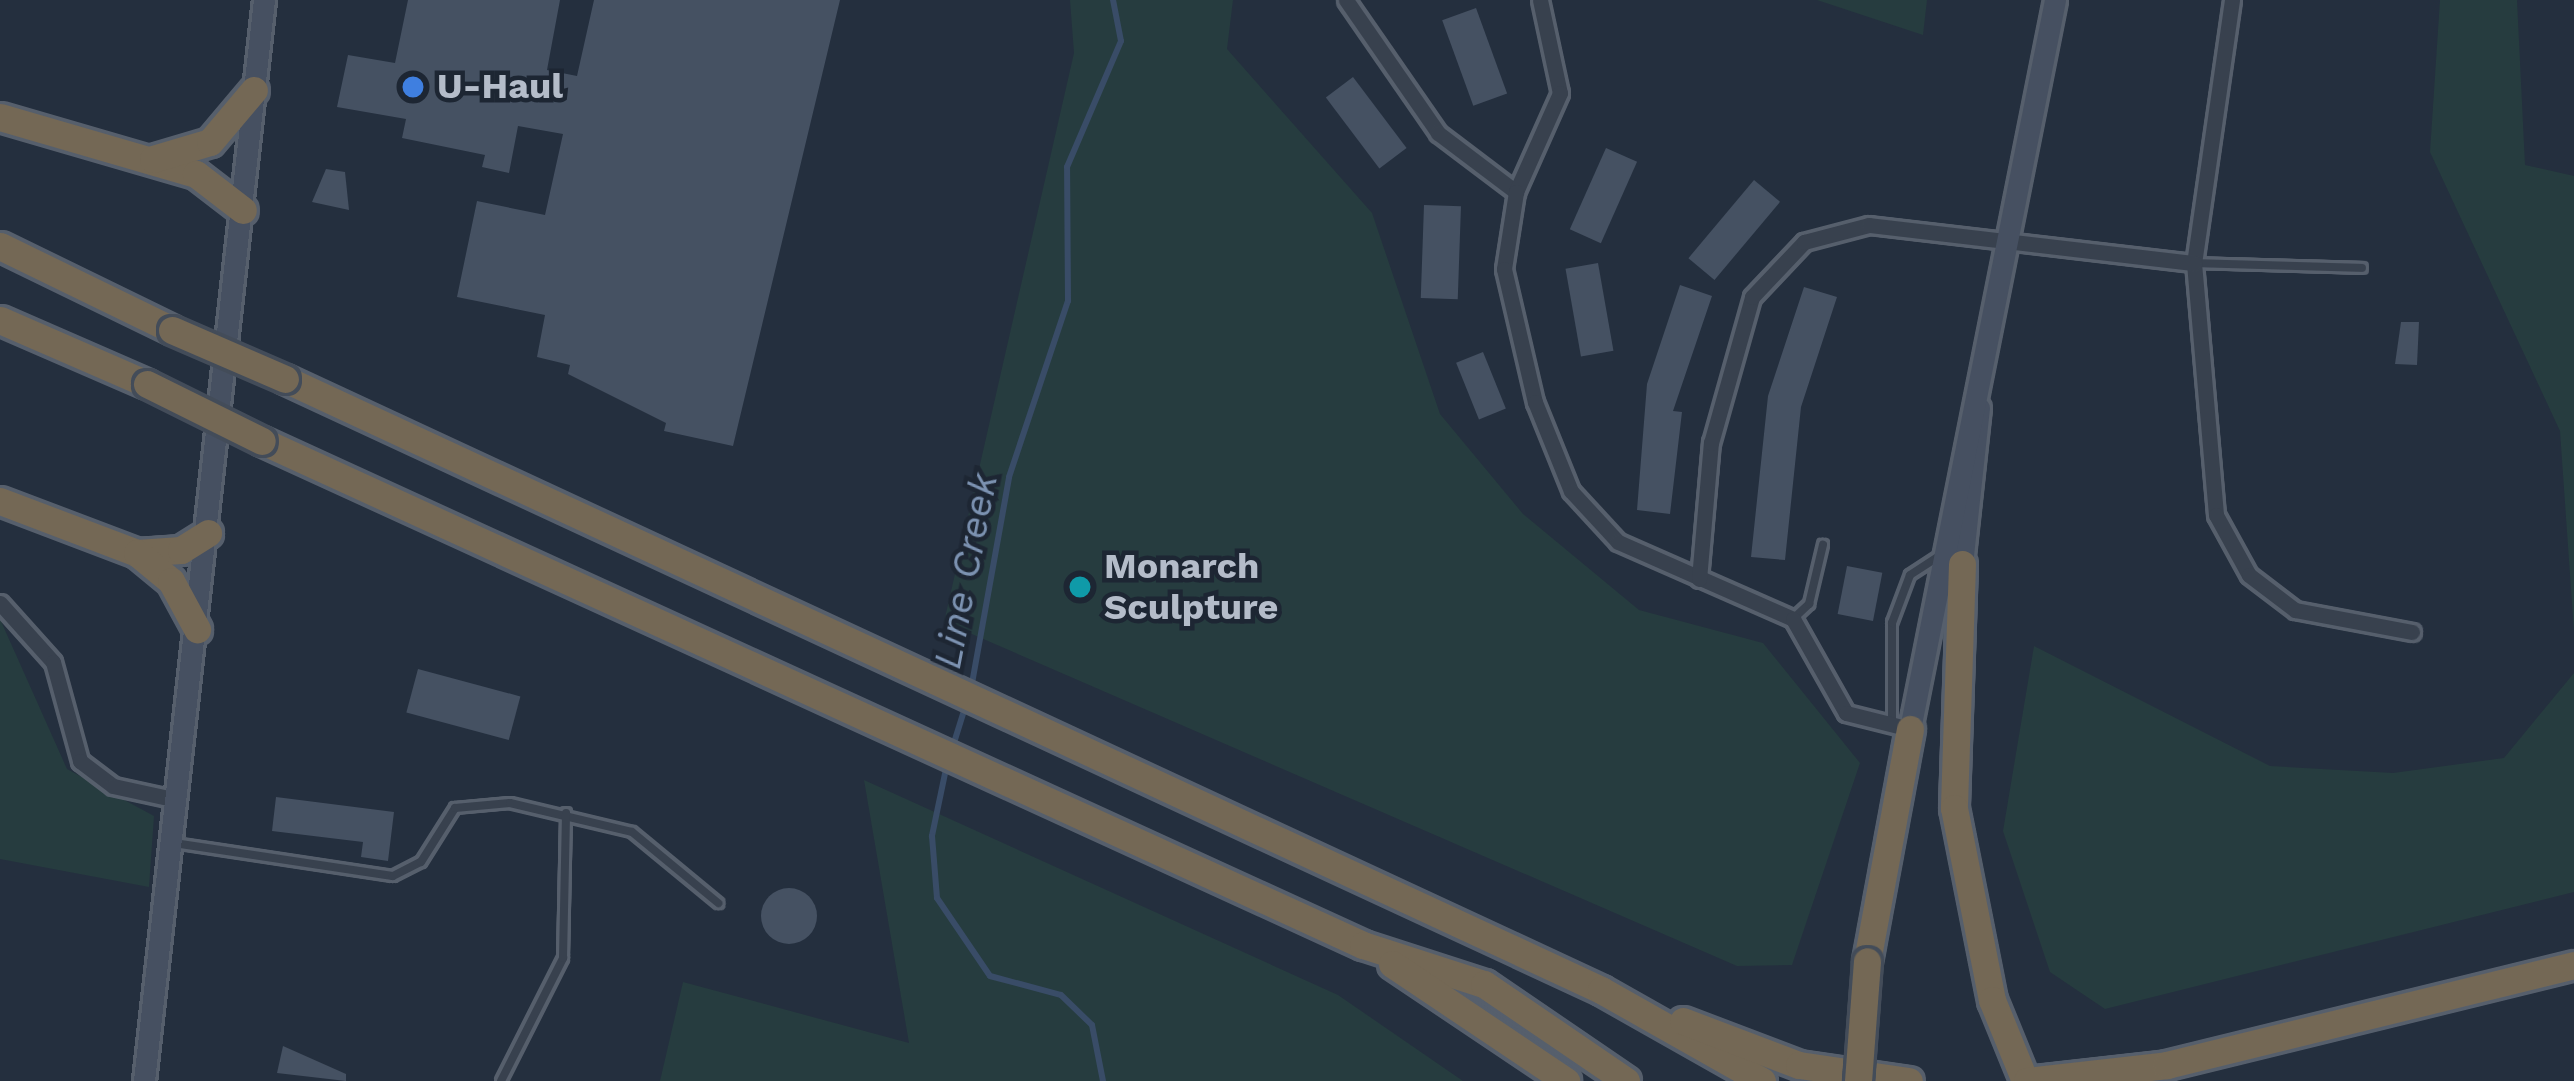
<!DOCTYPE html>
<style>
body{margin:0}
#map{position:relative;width:2574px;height:1081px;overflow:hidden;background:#242f3e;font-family:"Work Sans",sans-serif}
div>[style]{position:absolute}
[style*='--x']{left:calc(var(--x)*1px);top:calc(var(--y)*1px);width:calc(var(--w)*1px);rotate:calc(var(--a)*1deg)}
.green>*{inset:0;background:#263c3f}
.stream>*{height:6px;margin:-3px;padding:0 3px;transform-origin:3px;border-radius:3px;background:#394c67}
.building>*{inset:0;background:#455162;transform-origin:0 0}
.round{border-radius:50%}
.roads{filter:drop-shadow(3px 0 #565f6c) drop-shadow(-3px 0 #565f6c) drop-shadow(0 3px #565f6c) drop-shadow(0 -3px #565f6c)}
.service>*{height:8px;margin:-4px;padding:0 4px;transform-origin:4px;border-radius:4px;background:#38414e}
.minor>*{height:15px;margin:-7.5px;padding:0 7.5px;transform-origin:7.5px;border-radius:7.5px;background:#38414e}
.secondary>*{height:21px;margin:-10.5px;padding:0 10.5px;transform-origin:10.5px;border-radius:10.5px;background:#465061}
.motorway>*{height:27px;margin:-13.5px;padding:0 13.5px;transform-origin:13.5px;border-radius:13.5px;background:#746855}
.bridges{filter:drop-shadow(3px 0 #434c59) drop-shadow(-3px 0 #434c59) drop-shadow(0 3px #434c59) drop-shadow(0 -3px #434c59)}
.motorway-bridge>*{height:27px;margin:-13.5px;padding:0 13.5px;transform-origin:13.5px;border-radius:13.5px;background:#746855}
.dots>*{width:33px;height:33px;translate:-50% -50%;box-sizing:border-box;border:6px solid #1d2633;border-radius:50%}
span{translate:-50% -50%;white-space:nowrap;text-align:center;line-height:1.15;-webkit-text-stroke:9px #1d2633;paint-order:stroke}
.poi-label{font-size:36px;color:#b4bcc9;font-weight:700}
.left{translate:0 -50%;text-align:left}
.water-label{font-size:39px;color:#7c92b1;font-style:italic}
</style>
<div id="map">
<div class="green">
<div style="clip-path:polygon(1070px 0,1233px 0,1227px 49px,1372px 213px,1440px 414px,1523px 514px,1639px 610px,1763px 643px,1860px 763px,1792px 965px,1737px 966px,944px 622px,1074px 53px)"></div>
<div style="clip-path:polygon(1817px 0,1927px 0,1923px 35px)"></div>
<div style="clip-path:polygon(2440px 0,2517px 0,2525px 165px,2574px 176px,2574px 632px,2560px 431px,2430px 152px)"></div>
<div style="clip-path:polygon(0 619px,67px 769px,154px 816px,149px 887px,0 859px)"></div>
<div style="clip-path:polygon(2034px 646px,2270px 766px,2393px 773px,2504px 758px,2574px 673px,2574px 892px,2105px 1009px,2050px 972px,2003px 831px)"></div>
<div style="clip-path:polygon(864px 780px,1338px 995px,1463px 1081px,660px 1081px,683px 982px,909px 1043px)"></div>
</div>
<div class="stream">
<div style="--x:971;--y:689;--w:215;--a:-79.8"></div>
<div style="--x:1009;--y:477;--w:186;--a:-71.5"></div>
<div style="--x:1068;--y:301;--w:134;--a:-90.4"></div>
<div style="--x:1067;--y:167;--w:137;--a:-66.8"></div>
<div style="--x:1121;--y:41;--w:42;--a:-101"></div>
<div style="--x:953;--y:746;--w:47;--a:-72.7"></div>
<div style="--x:947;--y:764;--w:74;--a:101.8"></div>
<div style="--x:932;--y:836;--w:62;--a:85.4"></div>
<div style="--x:937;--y:898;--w:94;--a:55.8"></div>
<div style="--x:990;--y:976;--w:73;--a:15"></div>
<div style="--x:1061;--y:995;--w:43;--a:44.1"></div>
<div style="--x:1092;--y:1025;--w:57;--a:78.9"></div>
</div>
<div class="building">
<div style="clip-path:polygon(408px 0,560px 0,547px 70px,577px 76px,594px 0,840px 0,733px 446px,664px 431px,666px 423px,568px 374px,570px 365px,537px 357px,545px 315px,457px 297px,477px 201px,545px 215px,563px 134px,518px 126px,509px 173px,482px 167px,485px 155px,402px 138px,406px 119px,337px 107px,348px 55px,395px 63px)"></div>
<div style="left:1476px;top:8px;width:91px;height:36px;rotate:70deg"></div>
<div style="left:1353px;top:77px;width:89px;height:34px;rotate:53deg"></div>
<div style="left:1606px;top:148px;width:34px;height:89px;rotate:24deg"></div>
<div style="clip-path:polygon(326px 169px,345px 172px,349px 210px,312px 202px)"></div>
<div style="left:1754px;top:180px;width:34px;height:102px;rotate:40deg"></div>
<div style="left:1424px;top:205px;width:37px;height:93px;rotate:2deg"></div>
<div style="left:1598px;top:263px;width:89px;height:33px;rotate:80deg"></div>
<div style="clip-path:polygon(1680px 285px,1712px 296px,1673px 411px,1682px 412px,1670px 514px,1637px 510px,1647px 384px)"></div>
<div style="clip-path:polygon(1804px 287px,1837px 297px,1801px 407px,1785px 560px,1751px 557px,1768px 396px)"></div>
<div style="clip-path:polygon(2401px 322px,2419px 322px,2417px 365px,2395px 364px)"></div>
<div style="left:1483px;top:352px;width:61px;height:29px;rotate:68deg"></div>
<div style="left:1847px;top:566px;width:36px;height:49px;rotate:11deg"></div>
<div style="left:418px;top:669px;width:106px;height:45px;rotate:15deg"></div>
<div style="clip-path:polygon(276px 797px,394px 812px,388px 861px,361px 857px,363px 842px,272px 831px)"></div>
<div class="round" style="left:761px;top:888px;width:56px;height:56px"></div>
<div style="clip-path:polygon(283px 1046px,346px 1074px,346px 1081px,277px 1073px)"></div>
</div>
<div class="roads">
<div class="service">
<div style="--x:2196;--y:263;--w:166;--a:1.7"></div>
<div style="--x:1794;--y:618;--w:21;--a:-43"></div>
<div style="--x:1809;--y:604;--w:61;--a:-76.7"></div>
<div style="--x:1892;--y:724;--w:101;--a:-90"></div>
<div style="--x:1892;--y:623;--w:51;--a:-69.4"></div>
<div style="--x:1910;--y:575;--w:37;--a:-33"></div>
<div style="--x:174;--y:843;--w:221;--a:8.6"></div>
<div style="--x:393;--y:876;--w:31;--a:-27"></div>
<div style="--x:421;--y:862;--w:64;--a:-57.8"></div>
<div style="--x:455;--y:808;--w:55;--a:-5.2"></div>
<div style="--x:510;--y:803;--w:125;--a:13.4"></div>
<div style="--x:632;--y:832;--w:112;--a:39.5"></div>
<div style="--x:501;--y:1081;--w:138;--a:-63.2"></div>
<div style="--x:563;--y:958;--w:145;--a:-88.8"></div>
</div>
<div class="minor">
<div style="--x:1346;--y:0;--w:162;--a:55.3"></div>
<div style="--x:1438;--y:133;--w:98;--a:37.1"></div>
<div style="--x:1540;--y:0;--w:95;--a:77.9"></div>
<div style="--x:1560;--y:93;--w:108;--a:114"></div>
<div style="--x:1516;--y:192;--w:78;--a:98.9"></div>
<div style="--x:1504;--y:269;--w:137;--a:76.9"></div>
<div style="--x:1535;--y:402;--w:96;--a:68"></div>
<div style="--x:1571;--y:491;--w:69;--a:47.3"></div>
<div style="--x:1618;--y:542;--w:191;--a:23.7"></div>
<div style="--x:1793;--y:619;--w:108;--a:60.6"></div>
<div style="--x:1846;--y:713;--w:66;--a:14"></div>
<div style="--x:2232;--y:0;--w:266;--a:98.2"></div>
<div style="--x:2194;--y:263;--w:253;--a:85"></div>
<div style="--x:2216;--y:515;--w:68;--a:61.2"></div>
<div style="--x:2249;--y:575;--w:58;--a:37.3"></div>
<div style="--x:2295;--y:610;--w:119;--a:10.6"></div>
<div style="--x:1699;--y:579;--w:137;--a:-85"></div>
<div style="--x:1711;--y:443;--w:152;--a:-74.3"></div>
<div style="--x:1752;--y:297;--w:76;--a:-46.6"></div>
<div style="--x:1804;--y:242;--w:67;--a:-14.7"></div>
<div style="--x:1869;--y:225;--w:327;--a:6.7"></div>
<div style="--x:0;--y:603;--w:79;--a:48.1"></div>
<div style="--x:53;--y:662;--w:103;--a:74.7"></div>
<div style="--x:80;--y:761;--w:41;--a:37.1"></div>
<div style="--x:113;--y:786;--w:66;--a:12.3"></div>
</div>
<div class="secondary">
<div style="--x:1962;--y:564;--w:157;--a:-83.8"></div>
<div style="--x:1910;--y:729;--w:743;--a:-78.75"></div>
<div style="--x:144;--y:1081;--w:1088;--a:-83.67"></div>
</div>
<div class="motorway">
<div style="--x:0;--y:117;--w:204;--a:16.2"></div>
<div style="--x:196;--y:174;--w:59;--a:37.5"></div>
<div style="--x:153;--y:159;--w:59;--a:-16.6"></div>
<div style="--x:210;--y:142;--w:68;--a:-49.8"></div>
<div style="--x:0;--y:246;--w:191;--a:26"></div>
<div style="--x:0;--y:320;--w:160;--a:23.5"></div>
<div style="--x:285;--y:379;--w:1451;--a:24.9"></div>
<div style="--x:1601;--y:990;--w:185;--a:29.5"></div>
<div style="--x:262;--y:441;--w:1211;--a:24.6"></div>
<div style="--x:1363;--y:945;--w:127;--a:17.9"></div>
<div style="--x:1484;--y:984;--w:172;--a:34.3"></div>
<div style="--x:0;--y:501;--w:147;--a:20.8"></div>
<div style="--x:137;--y:553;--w:44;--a:-3.9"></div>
<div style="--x:181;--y:550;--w:32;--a:-32"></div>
<div style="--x:137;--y:553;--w:44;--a:39.5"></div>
<div style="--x:171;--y:581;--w:55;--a:61.6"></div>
<div style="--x:1962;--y:564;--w:244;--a:91.9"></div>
<div style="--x:1954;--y:808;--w:196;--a:78.8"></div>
<div style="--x:1992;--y:1000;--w:87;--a:67.8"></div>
<div style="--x:1867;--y:961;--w:236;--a:-79.5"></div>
<div style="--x:1392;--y:964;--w:210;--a:33.9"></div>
<div style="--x:1683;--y:1021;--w:124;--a:20.8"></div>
<div style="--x:1799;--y:1065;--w:111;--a:8.3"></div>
<div style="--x:2027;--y:1081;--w:141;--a:-6.5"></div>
<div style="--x:2167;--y:1065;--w:419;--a:-13.8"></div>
</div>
</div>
<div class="bridges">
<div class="motorway-bridge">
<div style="--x:172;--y:330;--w:123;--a:23.4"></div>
<div style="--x:147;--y:384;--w:128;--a:26.4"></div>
<div style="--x:1858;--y:1081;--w:120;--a:-85.7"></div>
</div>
</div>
<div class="dots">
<div style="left:413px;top:87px;background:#3f7fe0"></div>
<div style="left:1080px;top:587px;background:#0f9aa8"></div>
</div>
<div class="poi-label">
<span class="left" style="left:437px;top:87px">U-Haul</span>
<span class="left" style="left:1104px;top:587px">Monarch<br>Sculpture</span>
</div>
<div class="water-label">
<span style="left:966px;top:571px;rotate:-79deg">Line Creek</span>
</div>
</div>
